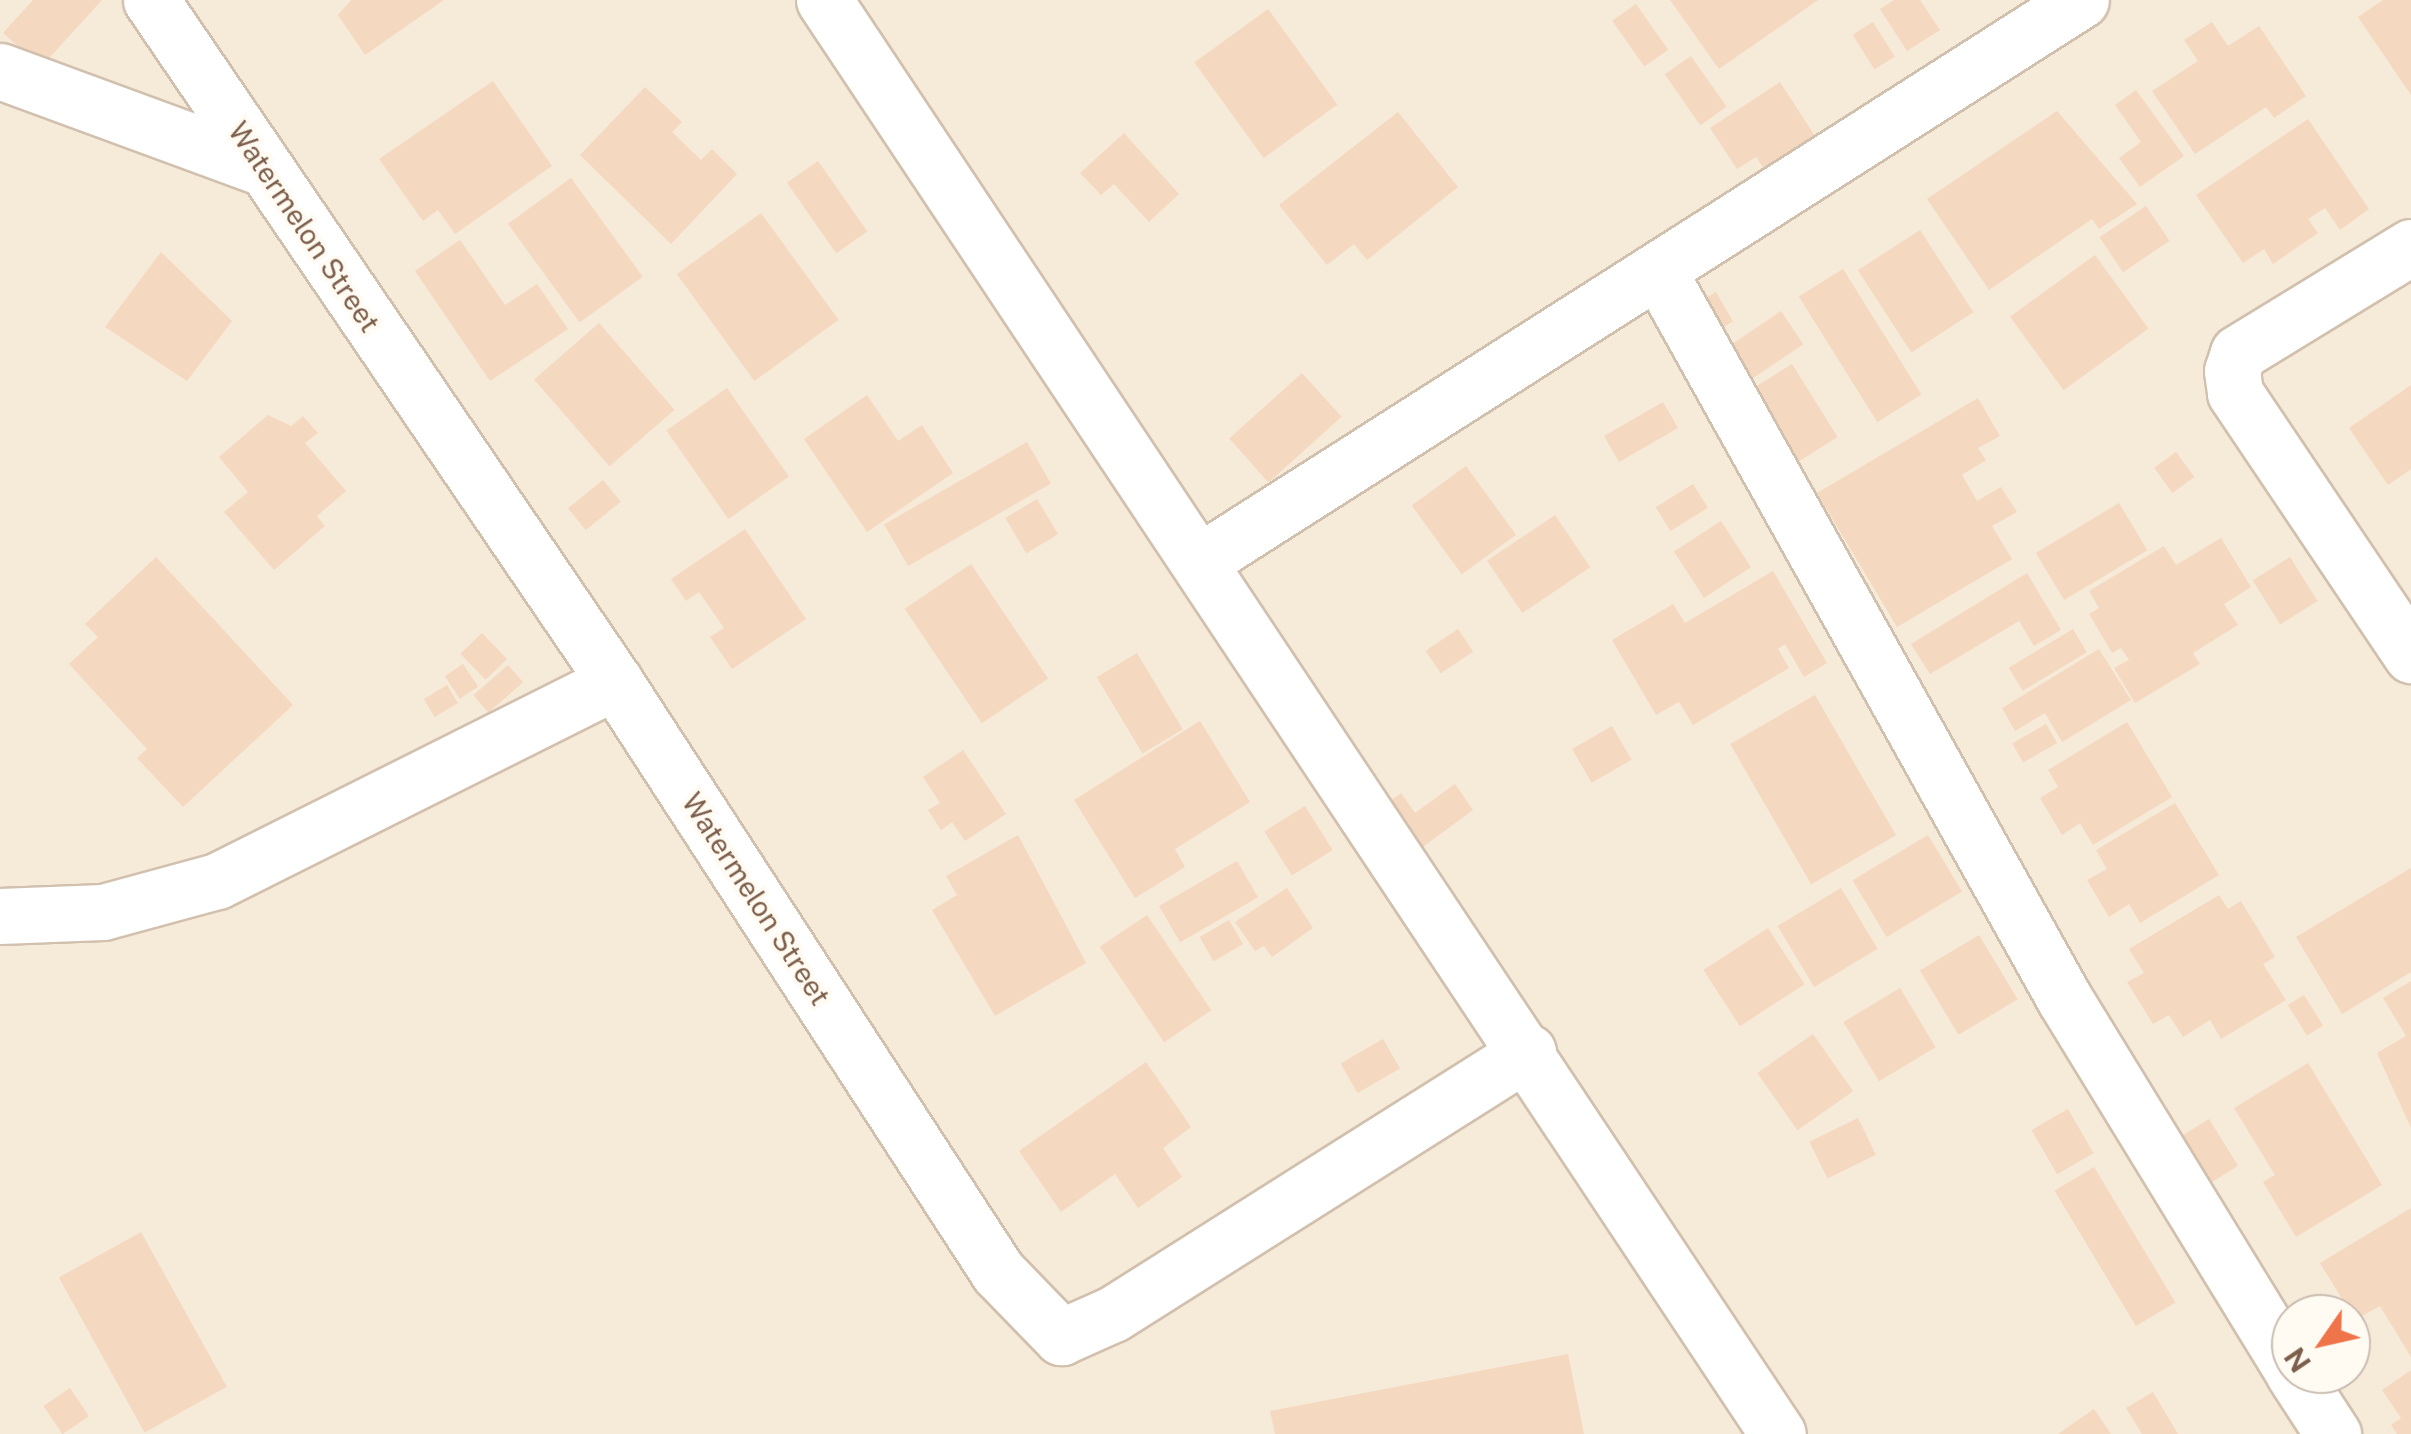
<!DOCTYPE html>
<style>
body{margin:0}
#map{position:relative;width:2411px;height:1434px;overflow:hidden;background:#fef7eb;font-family:"Public Sans",sans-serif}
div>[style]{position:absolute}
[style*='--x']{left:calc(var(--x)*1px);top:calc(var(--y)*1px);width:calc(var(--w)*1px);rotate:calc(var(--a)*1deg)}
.residential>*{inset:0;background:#f6ead9}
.building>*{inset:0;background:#f5d8c0;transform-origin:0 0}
.roads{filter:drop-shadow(2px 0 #d2c0ae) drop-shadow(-2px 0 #d2c0ae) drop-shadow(0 2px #d2c0ae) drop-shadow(0 -2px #d2c0ae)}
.minor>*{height:55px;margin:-27.5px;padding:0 27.5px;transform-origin:27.5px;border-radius:27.5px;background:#fff}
span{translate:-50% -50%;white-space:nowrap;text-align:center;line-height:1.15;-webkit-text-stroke:8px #fffbf3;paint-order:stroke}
.street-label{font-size:28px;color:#7c5e4b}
.north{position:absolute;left:2271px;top:1294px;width:100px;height:100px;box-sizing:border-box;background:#fffbf3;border:2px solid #cbbcb0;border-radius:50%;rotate:236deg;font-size:28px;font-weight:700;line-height:40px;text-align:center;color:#7c5e4b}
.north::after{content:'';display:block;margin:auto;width:35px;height:45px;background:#ef7449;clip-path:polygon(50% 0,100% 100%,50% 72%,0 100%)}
</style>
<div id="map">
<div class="residential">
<div style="clip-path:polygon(evenodd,0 0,2411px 0,2411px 1434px,0 1434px,0 0,2291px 1314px,2351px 1314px,2351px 1374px,2291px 1374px,2291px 1314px)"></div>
</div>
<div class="building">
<div style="clip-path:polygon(33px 0,102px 0,41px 67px,3px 33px)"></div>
<div style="clip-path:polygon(351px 0,444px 0,365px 55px,338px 15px)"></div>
<div style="clip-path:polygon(1670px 0,1818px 0,1719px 69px)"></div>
<div style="clip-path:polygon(1894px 0,1920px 0,1940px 30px,1907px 51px,1880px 9px)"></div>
<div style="clip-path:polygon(2383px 0,2411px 0,2411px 95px,2358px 17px)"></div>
<div style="left:1636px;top:4px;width:56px;height:29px;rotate:55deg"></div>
<div style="left:1268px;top:9px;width:118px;height:91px;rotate:54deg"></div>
<div style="left:1873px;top:22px;width:41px;height:24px;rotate:58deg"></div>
<div style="clip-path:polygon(2212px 22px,2228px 46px,2259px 26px,2306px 96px,2274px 118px,2266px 107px,2195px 154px,2152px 91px,2198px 61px,2184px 40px)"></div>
<div style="left:1691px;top:56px;width:62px;height:32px;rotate:55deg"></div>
<div style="clip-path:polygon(493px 81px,552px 166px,455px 234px,438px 210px,423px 221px,379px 159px)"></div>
<div style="clip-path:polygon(1780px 82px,1815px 136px,1764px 169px,1756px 157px,1737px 169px,1710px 128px)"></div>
<div style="clip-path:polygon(645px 87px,682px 122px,672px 132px,701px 160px,712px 149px,737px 174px,671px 244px,580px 155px)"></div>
<div style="clip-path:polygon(2136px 90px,2184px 156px,2140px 187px,2119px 158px,2141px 142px,2115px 105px)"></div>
<div style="clip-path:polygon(2057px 111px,2137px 204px,2099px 229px,2092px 219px,1989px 290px,1927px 199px)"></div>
<div style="clip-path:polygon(1398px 112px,1458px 187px,1367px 260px,1354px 244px,1327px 265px,1279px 205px)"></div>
<div style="clip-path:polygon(2308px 119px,2369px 209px,2340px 230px,2325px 208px,2308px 219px,2318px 233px,2273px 264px,2264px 249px,2243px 263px,2196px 195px)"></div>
<div style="clip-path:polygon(1124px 133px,1179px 194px,1149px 222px,1114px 184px,1101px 195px,1080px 173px)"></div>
<div style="left:818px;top:161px;width:86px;height:38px;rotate:55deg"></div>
<div style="left:571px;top:178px;width:122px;height:78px;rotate:54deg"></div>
<div style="left:2146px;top:206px;width:42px;height:56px;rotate:56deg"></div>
<div style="left:761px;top:213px;width:132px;height:104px;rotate:54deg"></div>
<div style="left:1920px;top:230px;width:98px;height:74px;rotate:57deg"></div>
<div style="clip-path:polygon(460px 240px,505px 305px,537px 284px,568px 329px,490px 381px,415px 271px)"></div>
<div style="clip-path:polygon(161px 252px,232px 321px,187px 381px,105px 327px)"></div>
<div style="left:2095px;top:255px;width:91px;height:105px;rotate:54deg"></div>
<div style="left:1843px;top:269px;width:148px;height:52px;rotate:58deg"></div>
<div style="left:1716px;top:292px;width:34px;height:29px;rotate:60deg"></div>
<div style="left:1781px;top:311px;width:40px;height:62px;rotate:56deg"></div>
<div style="left:599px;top:323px;width:115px;height:86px;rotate:49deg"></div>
<div style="left:1792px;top:364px;width:86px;height:49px;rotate:58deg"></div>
<div style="left:1302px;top:373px;width:59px;height:98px;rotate:48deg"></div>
<div style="clip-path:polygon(2411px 385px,2411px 469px,2388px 485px,2349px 428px)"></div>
<div style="left:727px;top:388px;width:108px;height:74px;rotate:55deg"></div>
<div style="clip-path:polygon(867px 395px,898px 441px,922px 425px,953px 473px,867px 532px,804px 439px)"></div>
<div style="clip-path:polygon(1978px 398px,2000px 436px,1978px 448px,1986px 460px,1962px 475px,1977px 501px,2001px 487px,2017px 512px,1992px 526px,2012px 559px,1897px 627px,1817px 493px)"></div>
<div style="left:1663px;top:402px;width:30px;height:68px;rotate:60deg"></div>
<div style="clip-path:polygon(268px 415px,291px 426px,303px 416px,318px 433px,305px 443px,346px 491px,317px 516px,325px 526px,274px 570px,224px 512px,248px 492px,219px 457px)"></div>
<div style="left:1027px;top:442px;width:48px;height:165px;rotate:60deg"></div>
<div style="left:2176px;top:452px;width:31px;height:27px;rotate:54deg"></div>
<div style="left:1466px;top:466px;width:85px;height:67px;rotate:54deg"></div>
<div style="left:603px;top:480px;width:28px;height:45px;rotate:51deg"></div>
<div style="left:1693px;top:484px;width:28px;height:44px;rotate:58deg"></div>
<div style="left:1037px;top:499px;width:41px;height:37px;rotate:59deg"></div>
<div style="left:2119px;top:503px;width:55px;height:97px;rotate:59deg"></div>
<div style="left:1555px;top:515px;width:63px;height:82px;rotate:56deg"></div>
<div style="left:1721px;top:521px;width:55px;height:56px;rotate:57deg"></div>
<div style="clip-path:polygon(745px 529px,806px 619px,732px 669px,710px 637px,724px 628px,699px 592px,686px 601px,671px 579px)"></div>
<div style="clip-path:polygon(2221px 538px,2251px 587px,2224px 604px,2238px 625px,2193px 653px,2200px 664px,2135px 703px,2114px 668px,2129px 660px,2121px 648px,2112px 653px,2089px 614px,2099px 608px,2089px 591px,2164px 546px,2176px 565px)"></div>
<div style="clip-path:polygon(156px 557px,293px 705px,183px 807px,137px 758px,147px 749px,69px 664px,98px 637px,85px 624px)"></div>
<div style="left:2290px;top:557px;width:52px;height:44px;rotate:58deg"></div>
<div style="left:971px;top:564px;width:138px;height:80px;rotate:56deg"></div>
<div style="clip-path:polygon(1773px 571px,1827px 663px,1804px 677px,1785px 644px,1778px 649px,1789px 668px,1693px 725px,1679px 702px,1656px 715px,1612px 640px,1673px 604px,1685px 623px)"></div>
<div style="clip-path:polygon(2027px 573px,2061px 630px,2034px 646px,2019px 621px,1930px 674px,1911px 644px)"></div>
<div style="left:1458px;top:629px;width:27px;height:39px;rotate:56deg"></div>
<div style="left:2073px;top:629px;width:27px;height:75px;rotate:59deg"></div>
<div style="left:482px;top:633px;width:36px;height:30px;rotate:46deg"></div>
<div style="clip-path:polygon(2099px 649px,2131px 700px,2062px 742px,2045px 713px,2015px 731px,2002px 708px)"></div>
<div style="left:1137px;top:653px;width:89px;height:47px;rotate:59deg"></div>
<div style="left:463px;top:664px;width:27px;height:22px;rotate:56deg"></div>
<div style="left:508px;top:665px;width:23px;height:46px;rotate:49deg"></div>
<div style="left:447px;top:685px;width:21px;height:27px;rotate:59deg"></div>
<div style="left:1815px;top:695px;width:162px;height:98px;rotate:60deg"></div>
<div style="clip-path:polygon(1200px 721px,1250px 802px,1175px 849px,1185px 867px,1135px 898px,1074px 800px)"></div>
<div style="clip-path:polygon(2127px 722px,2172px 797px,2093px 845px,2080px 823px,2062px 835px,2040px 798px,2058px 787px,2048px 770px)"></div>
<div style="left:2046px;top:724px;width:22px;height:39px;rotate:60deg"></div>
<div style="left:1612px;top:726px;width:39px;height:46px;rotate:60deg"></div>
<div style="clip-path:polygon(963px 750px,1006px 814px,965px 841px,952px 822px,941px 830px,928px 810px,940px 803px,923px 777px)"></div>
<div style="clip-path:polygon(1455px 784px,1473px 810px,1412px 855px,1379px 809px,1401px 793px,1415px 813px)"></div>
<div style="clip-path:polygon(2175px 803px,2219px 875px,2140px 923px,2129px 904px,2109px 917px,2087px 880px,2107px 869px,2096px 850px)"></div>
<div style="left:1305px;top:806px;width:52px;height:48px;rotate:58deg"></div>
<div style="clip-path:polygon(1018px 835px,1086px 963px,995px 1016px,932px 910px,957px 895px,946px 876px)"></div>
<div style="left:1928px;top:835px;width:66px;height:88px;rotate:59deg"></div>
<div style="left:1237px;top:861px;width:42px;height:90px;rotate:60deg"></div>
<div style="clip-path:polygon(2411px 868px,2411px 972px,2342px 1014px,2296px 937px)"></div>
<div style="clip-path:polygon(1287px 888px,1313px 928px,1272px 957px,1264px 946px,1255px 951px,1235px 922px)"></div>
<div style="left:1841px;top:888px;width:71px;height:74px;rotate:59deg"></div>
<div style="clip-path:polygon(2219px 895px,2228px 909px,2241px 901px,2275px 957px,2263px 964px,2286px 1000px,2221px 1039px,2210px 1020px,2183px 1037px,2169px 1015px,2153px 1024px,2127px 982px,2144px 973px,2129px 949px)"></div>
<div style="left:1147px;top:915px;width:115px;height:57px;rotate:56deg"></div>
<div style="left:1229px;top:920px;width:28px;height:34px;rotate:60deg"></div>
<div style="left:1768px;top:928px;width:67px;height:77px;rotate:57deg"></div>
<div style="left:1979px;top:935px;width:75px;height:69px;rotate:59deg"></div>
<div style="clip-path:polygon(2411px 981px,2411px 1128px,2377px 1053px,2406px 1036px,2383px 998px)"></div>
<div style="left:1900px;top:988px;width:69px;height:66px;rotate:59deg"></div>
<div style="left:2304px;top:995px;width:36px;height:19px;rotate:58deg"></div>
<div style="left:1813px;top:1034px;width:70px;height:68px;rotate:55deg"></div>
<div style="left:1383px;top:1039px;width:34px;height:49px;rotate:60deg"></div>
<div style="clip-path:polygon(1146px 1062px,1191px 1127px,1163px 1148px,1182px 1177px,1138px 1208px,1115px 1174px,1061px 1212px,1019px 1151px)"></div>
<div style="clip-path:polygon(2308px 1063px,2382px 1185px,2296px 1237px,2263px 1182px,2275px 1175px,2234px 1108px)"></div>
<div style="left:2068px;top:1109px;width:51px;height:42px;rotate:60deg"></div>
<div style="left:1858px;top:1118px;width:41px;height:54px;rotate:64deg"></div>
<div style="left:2209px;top:1119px;width:55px;height:34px;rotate:58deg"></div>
<div style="left:2094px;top:1167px;width:158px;height:46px;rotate:59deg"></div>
<div style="clip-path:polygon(2411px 1208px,2411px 1357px,2380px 1306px,2355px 1320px,2320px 1263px)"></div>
<div style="left:141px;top:1232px;width:177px;height:94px;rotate:61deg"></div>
<div style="clip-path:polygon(1568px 1354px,1584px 1434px,1275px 1434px,1270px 1411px)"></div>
<div style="clip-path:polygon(2411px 1370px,2411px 1434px,2397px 1434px,2391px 1425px,2401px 1418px,2382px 1390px)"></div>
<div style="left:70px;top:1388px;width:34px;height:32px;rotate:56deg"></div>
<div style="clip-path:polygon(2153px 1392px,2178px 1434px,2142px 1434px,2126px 1408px)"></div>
<div style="clip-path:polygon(2094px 1409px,2111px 1434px,2058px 1434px)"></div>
</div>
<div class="roads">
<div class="minor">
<div style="--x:151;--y:0;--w:825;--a:55.77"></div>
<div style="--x:615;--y:682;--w:703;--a:57.01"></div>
<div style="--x:998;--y:1272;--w:91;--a:45.9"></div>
<div style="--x:1061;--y:1337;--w:57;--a:-23.9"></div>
<div style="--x:1113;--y:1314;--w:491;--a:-32.3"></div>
<div style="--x:824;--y:0;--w:1722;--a:56.37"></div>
<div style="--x:0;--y:71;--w:280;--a:20.2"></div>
<div style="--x:2411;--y:247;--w:203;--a:148.5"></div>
<div style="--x:2238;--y:353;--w:19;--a:108"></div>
<div style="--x:2232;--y:371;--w:22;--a:82"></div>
<div style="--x:2235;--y:393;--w:316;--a:56.1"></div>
<div style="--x:1660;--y:274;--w:829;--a:60.84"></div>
<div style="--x:2064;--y:998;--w:435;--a:58.5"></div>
<div style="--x:1202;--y:560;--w:1042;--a:-32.5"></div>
<div style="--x:0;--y:916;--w:103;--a:-2.2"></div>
<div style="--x:103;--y:912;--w:118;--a:-15.2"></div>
<div style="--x:217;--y:881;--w:445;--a:-26.6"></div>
<div style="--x:2294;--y:1374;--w:72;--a:57"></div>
</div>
</div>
<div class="street-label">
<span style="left:304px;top:227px;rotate:56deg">Watermelon Street</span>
<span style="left:756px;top:899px;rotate:57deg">Watermelon Street</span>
</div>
<div class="north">N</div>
</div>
